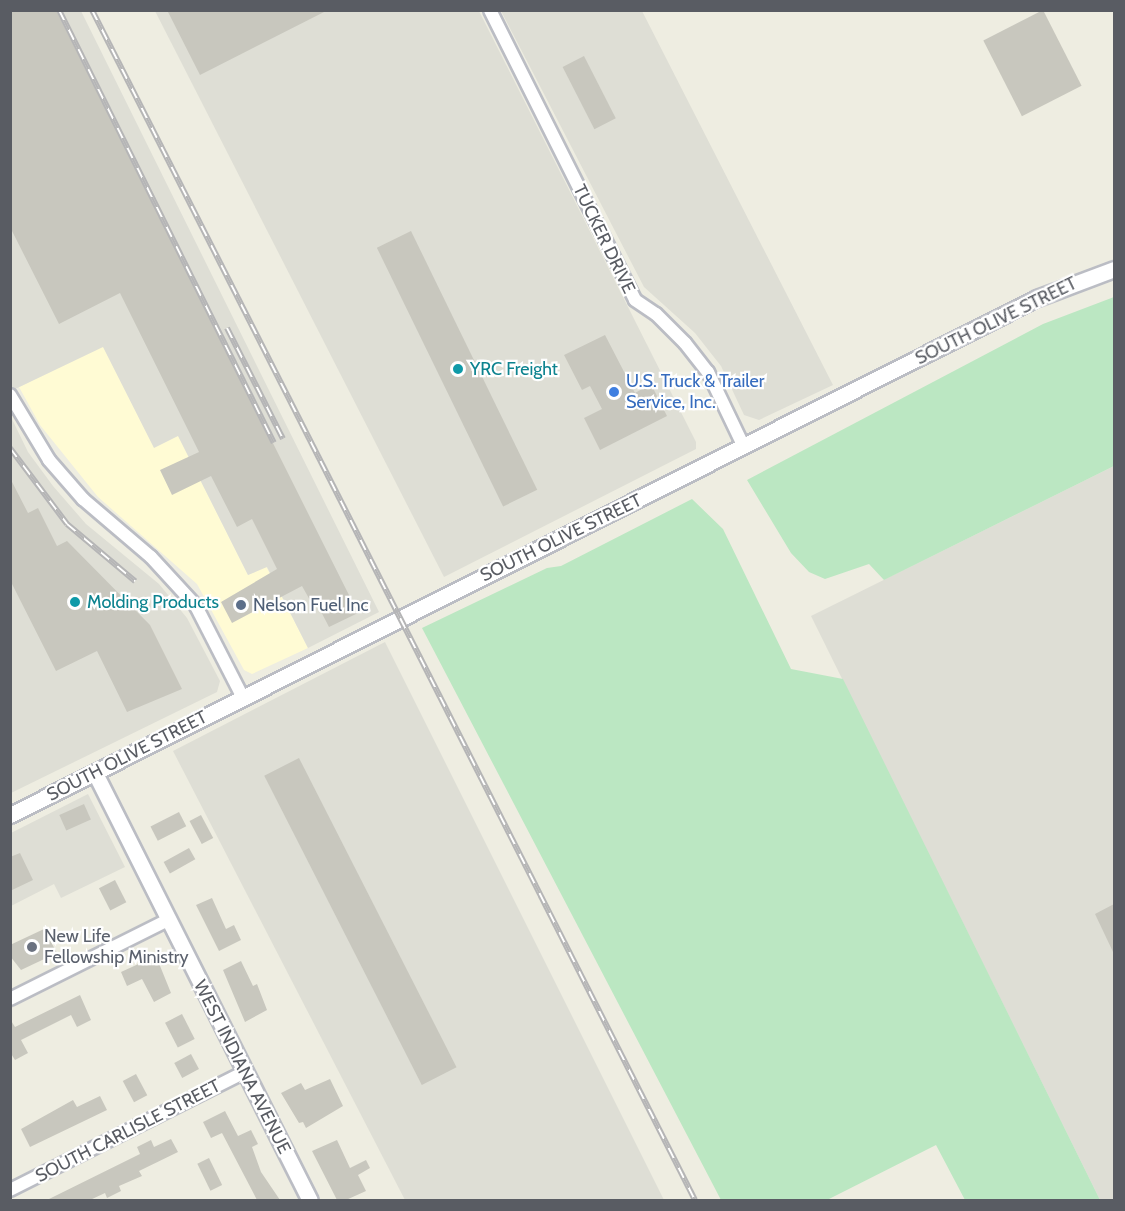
<!DOCTYPE html>
<style>
body{margin:0}
#map{position:relative;width:1125px;height:1211px;overflow:hidden;background:#eeede1;font-family:Cabin,sans-serif}
div>[style]{position:absolute}
[style*='--x']{left:calc(var(--x)*1px);top:calc(var(--y)*1px);width:calc(var(--w)*1px);rotate:calc(var(--a)*1deg)}
.commercial>*{inset:0;background:#fffbd4}
.industrial>*{inset:0;background:#deded5}
.green>*{inset:0;background:#bbe7c2}
.building>*{inset:0;background:#c8c7be;transform-origin:0 0}
.roads{filter:drop-shadow(2px 0 #bbbdc4) drop-shadow(-2px 0 #bbbdc4) drop-shadow(0 2px #bbbdc4) drop-shadow(0 -2px #bbbdc4)}
.minor>*{height:12px;margin:-6px;padding:0 6px;transform-origin:6px;border-radius:6px;background:#fff}
.tertiary>*{height:15px;margin:-7.5px;padding:0 7.5px;transform-origin:7.5px;border-radius:7.5px;background:#fff}
.rail>*{height:6px;margin-top:-3px;transform-origin:0;background:repeating-linear-gradient(90deg,#fff 0 11px,#b5b5b6 0 22px);box-sizing:border-box;border-block:2px solid #b5b5b6}
.dots>*{width:16px;height:16px;translate:-50% -50%;box-sizing:border-box;border:3px solid #fff;border-radius:50%}
span{translate:-50% -50%;white-space:nowrap;text-align:center;line-height:1.15;-webkit-text-stroke:4.5px #fff;paint-order:stroke}
.street-label{font-size:18px;color:#595c63}
.culture-label{font-size:18px;color:#0d838f}
.left{translate:0 -50%;text-align:left}
.shop-label{font-size:18px;color:#366cbe}
.service-label{font-size:18px;color:#4e5e75}
.worship-label{font-size:18px;color:#5b616d}
.frame{position:absolute;inset:0;border:12px solid #595c63;pointer-events:none}
</style>
<div id="map">
<div class="commercial">
<div style="clip-path:polygon(103px 346px,154px 447px,178px 435px,248px 575px,266px 566px,308px 648px,252px 674px,244px 670px,197px 584px,98px 497px,40px 425px,19px 387px)"></div>
</div>
<div class="industrial">
<div style="clip-path:polygon(11px 11px,81px 11px,379px 612px,308px 648px,267px 567px,248px 575px,178px 436px,154px 448px,103px 347px,11px 391px)"></div>
<div style="clip-path:polygon(155px 11px,479px 11px,696px 442px,696px 449px,444px 577px)"></div>
<div style="clip-path:polygon(501px 11px,642px 11px,833px 385px,759px 420px,744px 415px,721px 366px,695px 333px,644px 287px)"></div>
<div style="clip-path:polygon(10px 415px,28px 452px,53px 486px,86px 524px,159px 584px,187px 618px,220px 681px,217px 692px,11px 793px)"></div>
<div style="clip-path:polygon(1114px 466px,1114px 1200px,1100px 1200px,811px 616px)"></div>
<div style="clip-path:polygon(385px 642px,664px 1200px,405px 1200px,173px 751px)"></div>
<div style="clip-path:polygon(88px 794px,125px 867px,61px 898px,54px 884px,11px 906px,11px 833px)"></div>
</div>
<div class="green">
<div style="clip-path:polygon(1114px 297px,1114px 466px,884px 580px,869px 564px,825px 579px,809px 572px,791px 553px,747px 480px,1043px 324px)"></div>
<div style="clip-path:polygon(692px 499px,723px 529px,791px 669px,843px 679px,1100px 1200px,965px 1200px,936px 1145px,827px 1200px,721px 1200px,422px 628px,547px 568px,561px 566px)"></div>
</div>
<div class="building">
<div style="clip-path:polygon(10px 10px,56px 10px,358px 613px,329px 627px,315px 600px,311px 602px,302px 586px,232px 623px,221px 602px,277px 569px,252px 519px,237px 527px,211px 476px,172px 495px,160px 470px,199px 452px,120px 293px,59px 324px,10px 227px)"></div>
<div style="clip-path:polygon(167px 10px,328px 10px,200px 75px)"></div>
<div style="left:1043px;top:10px;width:85px;height:67px;rotate:63deg"></div>
<div style="left:584px;top:56px;width:70px;height:24px;rotate:63deg"></div>
<div style="left:411px;top:231px;width:288px;height:38px;rotate:64deg"></div>
<div style="clip-path:polygon(605px 335px,635px 393px,651px 384px,667px 416px,600px 450px,584px 418px,602px 409px,590px 386px,582px 390px,564px 355px)"></div>
<div style="clip-path:polygon(10px 478px,28px 513px,38px 508px,57px 546px,67px 541px,150px 625px,182px 689px,127px 712px,97px 651px,56px 671px,10px 580px)"></div>
<div style="left:299px;top:758px;width:347px;height:39px;rotate:63deg"></div>
<div style="left:84px;top:804px;width:17px;height:27px;rotate:66deg"></div>
<div style="left:179px;top:812px;width:16px;height:32px;rotate:63deg"></div>
<div style="left:201px;top:815px;width:26px;height:13px;rotate:62deg"></div>
<div style="left:189px;top:848px;width:13px;height:29px;rotate:61deg"></div>
<div style="clip-path:polygon(20px 853px,33px 880px,10px 891px,10px 857px)"></div>
<div style="left:115px;top:880px;width:25px;height:18px;rotate:63deg"></div>
<div style="clip-path:polygon(212px 898px,226px 929px,234px 925px,241px 940px,219px 951px,196px 905px)"></div>
<div style="clip-path:polygon(1114px 904px,1114px 954px,1095px 914px)"></div>
<div style="clip-path:polygon(44px 929px,57px 953px,21px 970px,10px 956px,10px 945px)"></div>
<div style="clip-path:polygon(156px 956px,171px 993px,154px 1002px,142px 979px,127px 986px,121px 972px)"></div>
<div style="clip-path:polygon(241px 961px,253px 986px,257px 984px,267px 1010px,245px 1022px,223px 970px)"></div>
<div style="clip-path:polygon(80px 995px,91px 1020px,77px 1027px,71px 1015px,21px 1040px,28px 1053px,15px 1060px,10px 1052px,10px 1019px,15px 1027px)"></div>
<div style="left:182px;top:1014px;width:28px;height:19px;rotate:63deg"></div>
<div style="left:191px;top:1054px;width:17px;height:19px;rotate:62deg"></div>
<div style="left:136px;top:1074px;width:24px;height:15px;rotate:62deg"></div>
<div style="clip-path:polygon(330px 1079px,343px 1106px,306px 1128px,303px 1122px,299px 1123px,281px 1093px,301px 1083px,305px 1090px)"></div>
<div style="clip-path:polygon(100px 1096px,107px 1110px,30px 1147px,21px 1129px,73px 1100px,77px 1107px)"></div>
<div style="clip-path:polygon(225px 1111px,238px 1136px,251px 1130px,258px 1144px,252px 1147px,261px 1172px,280px 1200px,257px 1200px,222px 1133px,211px 1138px,203px 1122px)"></div>
<div style="clip-path:polygon(171px 1139px,178px 1152px,139px 1171px,142px 1176px,119px 1186px,121px 1191px,107px 1198px,105px 1193px,90px 1200px,47px 1200px,140px 1154px,137px 1147px,151px 1140px,154px 1147px)"></div>
<div style="clip-path:polygon(337px 1140px,350px 1168px,366px 1160px,370px 1168px,358px 1175px,366px 1191px,346px 1200px,337px 1200px,312px 1151px)"></div>
<div style="left:209px;top:1158px;width:30px;height:13px;rotate:64deg"></div>
</div>
<div class="roads">
<div class="minor">
<div style="--x:490;--y:10;--w:324;--a:63.4"></div>
<div style="--x:635;--y:300;--w:25;--a:34"></div>
<div style="--x:656;--y:314;--w:41;--a:45"></div>
<div style="--x:685;--y:343;--w:37;--a:52"></div>
<div style="--x:708;--y:372;--w:83;--a:64.4"></div>
<div style="--x:10;--y:395;--w:76;--a:59"></div>
<div style="--x:49;--y:460;--w:52;--a:48.9"></div>
<div style="--x:83;--y:499;--w:89;--a:40.5"></div>
<div style="--x:151;--y:557;--w:67;--a:47.4"></div>
<div style="--x:196;--y:606;--w:103;--a:62.9"></div>
<div style="--x:10;--y:999;--w:177;--a:-26.6"></div>
<div style="--x:10;--y:1190;--w:263;--a:-26.7"></div>
</div>
<div class="tertiary">
<div style="--x:95;--y:773;--w:478;--a:63.3"></div>
<div style="--x:10;--y:815;--w:1150;--a:-26.72"></div>
<div style="--x:1037;--y:298;--w:82;--a:-20.6"></div>
</div>
</div>
<div class="rail">
<div style="--x:59;--y:10;--w:483;--a:63.6"></div>
<div style="--x:92;--y:10;--w:1334;--a:63.13"></div>
<div style="--x:227;--y:328;--w:124;--a:63.2"></div>
<div style="--x:10;--y:448;--w:95;--a:53.1"></div>
<div style="--x:67;--y:524;--w:89;--a:40"></div>
</div>
<div class="dots">
<div style="left:458px;top:369px;background:#0f9aa8"></div>
<div style="left:614px;top:392px;background:#3f7fe0"></div>
<div style="left:75px;top:602px;background:#0f9aa8"></div>
<div style="left:241px;top:605px;background:#5c6f8a"></div>
<div style="left:32px;top:947px;background:#6b7280"></div>
</div>
<div class="street-label">
<span style="left:604px;top:239px;rotate:64deg">TUCKER DRIVE</span>
<span style="left:996px;top:321px;rotate:-26deg">SOUTH OLIVE STREET</span>
<span style="left:561px;top:538px;rotate:-26deg">SOUTH OLIVE STREET</span>
<span style="left:127px;top:756px;rotate:-27deg">SOUTH OLIVE STREET</span>
<span style="left:242px;top:1067px;rotate:63deg">WEST INDIANA AVENUE</span>
<span style="left:128px;top:1131px;rotate:-27deg">SOUTH CARLISLE STREET</span>
</div>
<div class="culture-label">
<span class="left" style="left:470px;top:369px">YRC Freight</span>
<span class="left" style="left:87px;top:602px">Molding Products</span>
</div>
<div class="shop-label">
<span class="left" style="left:626px;top:392px">U.S. Truck &amp; Trailer<br>Service, Inc.</span>
</div>
<div class="service-label">
<span class="left" style="left:253px;top:605px">Nelson Fuel Inc</span>
</div>
<div class="worship-label">
<span class="left" style="left:44px;top:947px">New Life<br>Fellowship Ministry</span>
</div>
<div class="frame"></div>
</div>
